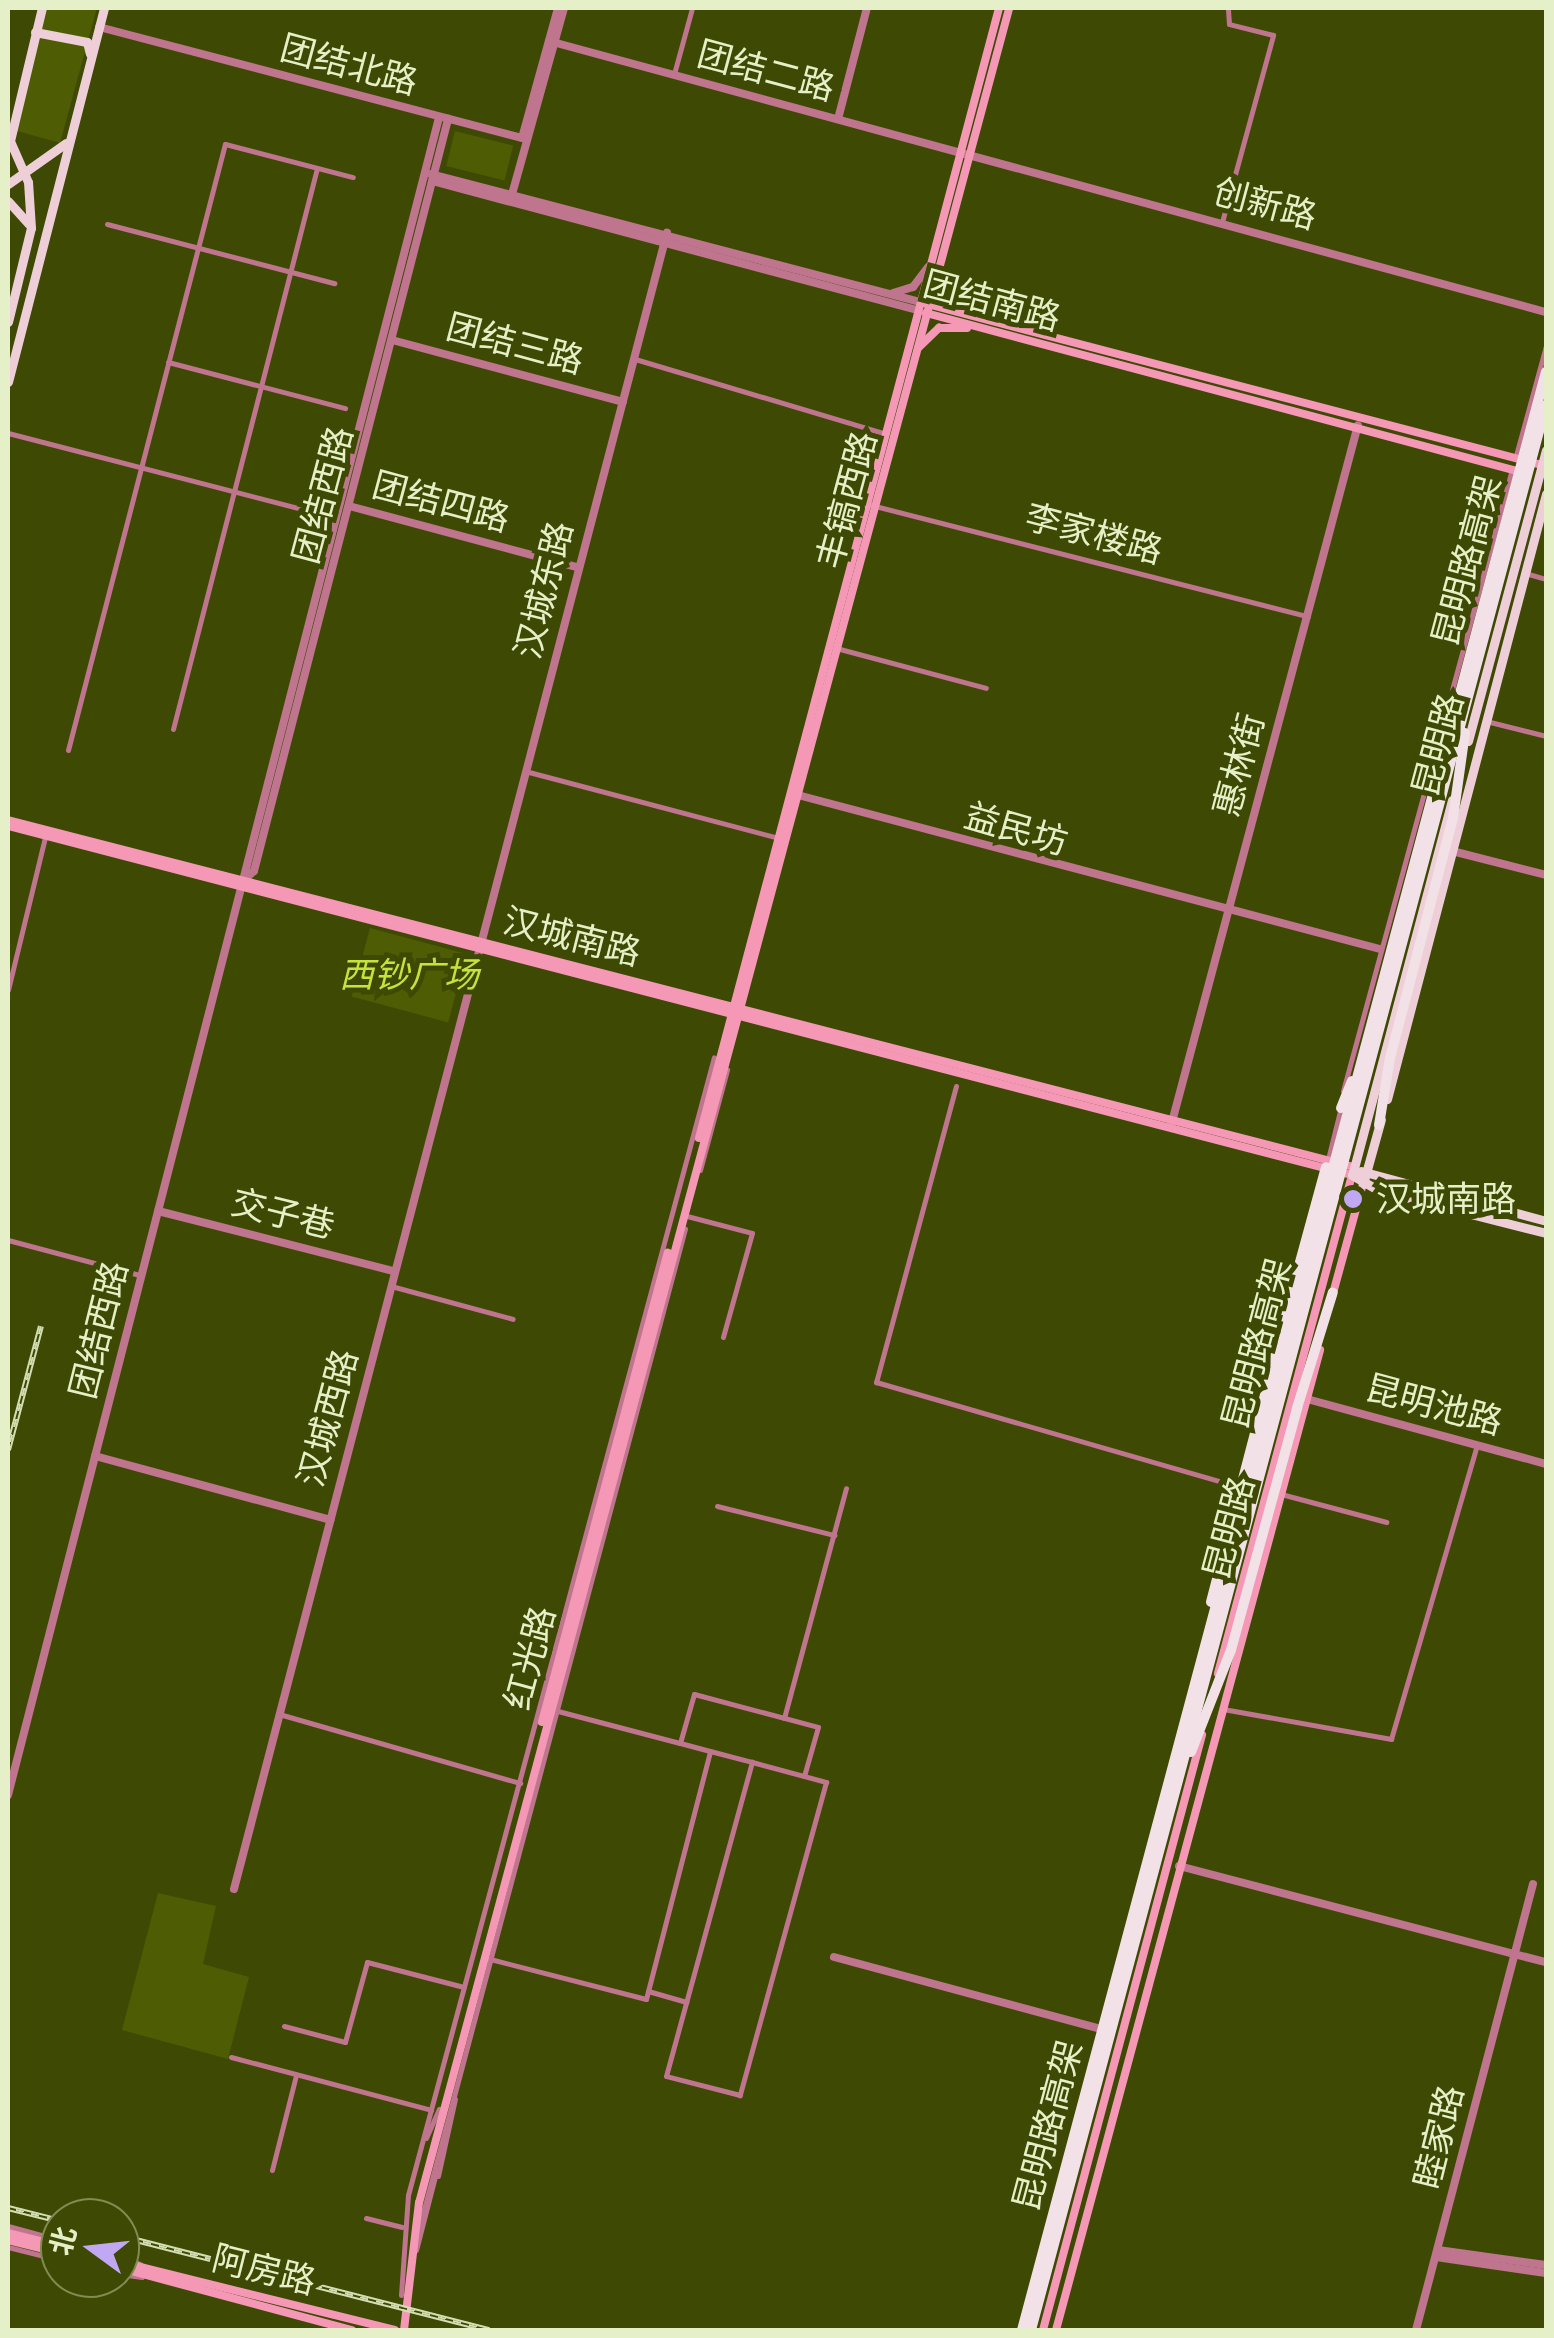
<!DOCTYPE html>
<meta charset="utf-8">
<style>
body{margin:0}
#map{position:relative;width:1554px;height:2338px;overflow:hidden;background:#3e4904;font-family:"Source Serif 4","Noto Sans SC",serif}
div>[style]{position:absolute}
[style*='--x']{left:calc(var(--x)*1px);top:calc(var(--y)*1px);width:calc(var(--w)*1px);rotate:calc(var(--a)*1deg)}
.green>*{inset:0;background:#4e5c03;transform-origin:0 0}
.minor>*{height:5px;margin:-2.5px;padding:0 2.5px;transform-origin:2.5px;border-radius:2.5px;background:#be758d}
.tertiary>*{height:8px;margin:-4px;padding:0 4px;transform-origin:4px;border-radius:4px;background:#be758d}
.secondary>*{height:8px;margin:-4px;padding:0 4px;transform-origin:4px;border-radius:4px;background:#f598b6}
.primary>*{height:9px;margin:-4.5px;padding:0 4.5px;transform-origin:4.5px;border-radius:4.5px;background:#eecfd8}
.trunk>*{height:10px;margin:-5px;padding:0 5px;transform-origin:5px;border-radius:5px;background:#f2e2e7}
.rail>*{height:6px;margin-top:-3px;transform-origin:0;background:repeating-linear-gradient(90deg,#3e4904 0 8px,#d4deb3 0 16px);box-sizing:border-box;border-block:2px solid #d4deb3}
.trunk-bridge>*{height:10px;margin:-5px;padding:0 5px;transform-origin:5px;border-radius:5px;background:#f2e2e7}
.dots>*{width:28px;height:28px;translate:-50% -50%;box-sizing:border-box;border:5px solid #3e4904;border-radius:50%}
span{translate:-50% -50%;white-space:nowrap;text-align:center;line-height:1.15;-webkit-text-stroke:10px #3e4904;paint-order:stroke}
.street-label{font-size:35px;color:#e6f0c8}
.park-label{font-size:35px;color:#c6e33d;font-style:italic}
.poi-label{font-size:35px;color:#e6f0c8}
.left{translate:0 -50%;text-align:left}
.frame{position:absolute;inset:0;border:10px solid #e6f0c8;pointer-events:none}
.north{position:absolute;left:40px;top:2198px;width:100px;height:100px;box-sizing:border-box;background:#3e4904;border:2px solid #818c52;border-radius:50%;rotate:285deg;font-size:28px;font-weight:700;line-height:40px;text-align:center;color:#e6f0c8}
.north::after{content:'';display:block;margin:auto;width:35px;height:45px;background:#c1a8f3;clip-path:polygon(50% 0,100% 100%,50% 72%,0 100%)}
</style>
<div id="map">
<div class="green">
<div style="clip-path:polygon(47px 8px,97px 8px,60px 143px,17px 131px)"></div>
<div style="left:455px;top:131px;width:60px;height:36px;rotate:14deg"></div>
<div style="left:370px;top:928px;width:100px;height:71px;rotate:15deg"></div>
<div style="clip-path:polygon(158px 1893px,216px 1906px,203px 1964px,249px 1977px,228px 2059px,122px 2030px)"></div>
</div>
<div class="minor">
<div style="--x:674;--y:74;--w:68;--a:-74.7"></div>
<div style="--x:1222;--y:222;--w:194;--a:-74.7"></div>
<div style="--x:1273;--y:35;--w:45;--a:-166"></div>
<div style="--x:1229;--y:24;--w:16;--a:-94"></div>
<div style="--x:107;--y:224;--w:235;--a:14.6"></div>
<div style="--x:635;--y:359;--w:262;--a:16.6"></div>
<div style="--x:168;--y:362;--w:183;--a:14.6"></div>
<div style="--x:8;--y:433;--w:320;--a:14.5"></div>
<div style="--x:1515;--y:459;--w:117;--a:-74.7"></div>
<div style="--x:867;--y:504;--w:455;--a:14.3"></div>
<div style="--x:1525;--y:573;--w:22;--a:16"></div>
<div style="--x:836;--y:648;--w:155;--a:14.9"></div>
<div style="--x:1486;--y:721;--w:62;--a:14"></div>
<div style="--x:173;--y:729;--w:579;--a:-75.6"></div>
<div style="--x:68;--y:750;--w:626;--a:-75.48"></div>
<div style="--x:225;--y:144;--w:132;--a:14.5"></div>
<div style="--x:525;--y:771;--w:262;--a:14.8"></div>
<div style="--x:8;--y:990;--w:162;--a:-76.4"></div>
<div style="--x:956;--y:1086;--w:307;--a:105.1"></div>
<div style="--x:876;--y:1382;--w:379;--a:16.1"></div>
<div style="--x:1343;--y:1091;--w:645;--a:-74.8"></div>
<div style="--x:1328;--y:1159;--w:54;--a:-76"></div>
<div style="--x:700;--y:1170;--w:104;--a:-74.9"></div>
<div style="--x:683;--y:1215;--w:71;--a:14.6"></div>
<div style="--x:752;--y:1233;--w:108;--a:105.6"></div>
<div style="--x:8;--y:1240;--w:137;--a:14.9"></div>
<div style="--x:391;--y:1286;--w:126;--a:15.1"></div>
<div style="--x:1281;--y:1494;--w:109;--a:14.9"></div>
<div style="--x:717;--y:1506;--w:121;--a:13.9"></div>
<div style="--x:1223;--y:1709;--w:171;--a:10.1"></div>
<div style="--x:1391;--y:1739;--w:306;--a:-73.7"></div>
<div style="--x:554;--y:1710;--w:130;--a:14.7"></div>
<div style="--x:680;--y:1743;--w:31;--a:15"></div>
<div style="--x:710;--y:1751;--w:43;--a:14.7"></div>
<div style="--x:752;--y:1762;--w:77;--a:15.1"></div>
<div style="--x:826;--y:1782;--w:325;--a:105.4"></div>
<div style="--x:740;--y:2095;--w:76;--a:-165.6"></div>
<div style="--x:666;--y:2076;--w:326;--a:-74.7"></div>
<div style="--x:279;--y:1714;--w:251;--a:16"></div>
<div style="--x:784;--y:1718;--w:238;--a:-74.9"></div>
<div style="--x:680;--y:1743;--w:51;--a:-74.1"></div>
<div style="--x:694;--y:1694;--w:128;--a:14.9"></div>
<div style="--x:818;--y:1727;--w:51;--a:105.9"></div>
<div style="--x:490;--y:1959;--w:161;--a:14.4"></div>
<div style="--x:646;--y:1999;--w:256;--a:-75.5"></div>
<div style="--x:648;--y:1991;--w:40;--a:16"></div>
<div style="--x:284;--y:2026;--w:63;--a:14.7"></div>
<div style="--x:345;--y:2042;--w:83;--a:-74.6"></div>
<div style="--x:367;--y:1962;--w:100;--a:14.5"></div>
<div style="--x:231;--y:2057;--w:207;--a:14.8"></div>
<div style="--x:426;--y:2138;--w:32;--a:-66"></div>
<div style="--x:272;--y:2170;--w:98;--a:-75.8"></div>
<div style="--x:438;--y:2176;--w:79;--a:-77.6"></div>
<div style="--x:366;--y:2218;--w:37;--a:14"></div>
<div style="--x:420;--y:2224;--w:1030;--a:-75.09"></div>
<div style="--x:8;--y:2226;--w:54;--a:15.1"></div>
<div style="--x:8;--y:2247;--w:54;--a:14"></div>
<div style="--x:416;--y:2250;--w:84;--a:-75.5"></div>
<div style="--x:120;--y:2256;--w:22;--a:22"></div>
<div style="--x:120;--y:2274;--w:22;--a:8"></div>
<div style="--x:401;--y:2295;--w:100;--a:-86"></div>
<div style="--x:408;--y:2195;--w:1178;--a:-74.95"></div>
</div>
<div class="tertiary">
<div style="--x:99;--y:27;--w:442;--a:14.7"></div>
<div style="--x:549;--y:41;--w:1033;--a:15.21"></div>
<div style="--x:838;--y:119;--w:115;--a:-75.4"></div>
<div style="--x:522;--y:138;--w:135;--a:-74.5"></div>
<div style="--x:431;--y:174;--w:505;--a:14.67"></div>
<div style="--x:432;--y:181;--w:502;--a:14.89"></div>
<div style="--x:511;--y:198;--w:197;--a:-74.4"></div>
<div style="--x:893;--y:293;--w:21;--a:-17"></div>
<div style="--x:913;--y:287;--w:25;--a:-53"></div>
<div style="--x:392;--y:340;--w:239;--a:15"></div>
<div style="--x:349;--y:506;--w:236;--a:15"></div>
<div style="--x:794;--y:794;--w:606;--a:14.82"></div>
<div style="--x:1448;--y:850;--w:101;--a:14.3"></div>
<div style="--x:244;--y:880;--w:13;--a:-42"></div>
<div style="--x:254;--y:871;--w:777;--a:-75.53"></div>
<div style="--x:1172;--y:1122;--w:721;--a:-75.06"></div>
<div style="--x:158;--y:1211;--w:244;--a:14.3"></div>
<div style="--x:1307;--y:1399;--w:248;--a:15.2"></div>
<div style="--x:95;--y:1456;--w:244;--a:15.2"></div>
<div style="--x:8;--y:1795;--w:1732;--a:-75.59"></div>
<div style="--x:1179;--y:1866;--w:379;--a:14.7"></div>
<div style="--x:234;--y:1889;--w:1712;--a:-75.35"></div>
<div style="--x:834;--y:1957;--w:281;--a:15.1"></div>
<div style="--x:1438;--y:2250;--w:109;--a:7.9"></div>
<div style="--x:1436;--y:2257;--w:111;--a:8.3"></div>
<div style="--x:1416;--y:2330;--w:461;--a:-75.3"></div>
</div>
<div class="secondary">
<div style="--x:940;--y:272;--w:25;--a:76"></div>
<div style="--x:946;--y:296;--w:26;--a:31"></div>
<div style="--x:927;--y:304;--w:640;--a:14.67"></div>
<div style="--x:926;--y:313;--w:616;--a:14.96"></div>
<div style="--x:919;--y:347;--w:28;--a:-44"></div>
<div style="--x:939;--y:328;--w:28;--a:0"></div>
<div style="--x:8;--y:820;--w:1390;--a:14.46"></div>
<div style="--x:8;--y:826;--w:1389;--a:14.56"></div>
<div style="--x:1352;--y:1175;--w:516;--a:105.06"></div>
<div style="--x:699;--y:1138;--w:1169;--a:-75.13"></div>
<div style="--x:1332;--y:1297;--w:117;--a:-74.7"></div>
<div style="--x:542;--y:1722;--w:486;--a:-75"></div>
<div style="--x:8;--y:2233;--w:54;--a:14"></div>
<div style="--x:8;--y:2240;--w:54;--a:14"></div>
<div style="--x:120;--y:2262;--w:283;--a:13.9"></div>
<div style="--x:120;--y:2268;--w:240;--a:15"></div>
<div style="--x:404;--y:2330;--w:128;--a:-83.3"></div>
<div style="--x:419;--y:2203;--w:2273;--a:-74.95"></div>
<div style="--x:1043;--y:2330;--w:616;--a:-75.04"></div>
<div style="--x:1056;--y:2330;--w:1015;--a:-74.92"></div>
</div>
<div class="primary">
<div style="--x:35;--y:32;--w:53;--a:10.9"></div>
<div style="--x:87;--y:42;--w:12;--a:76"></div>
<div style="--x:9;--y:145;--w:141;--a:-76.5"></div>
<div style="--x:8;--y:184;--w:71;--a:-35.3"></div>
<div style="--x:8;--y:201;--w:31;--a:48"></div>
<div style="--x:8;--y:322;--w:97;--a:-76.3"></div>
<div style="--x:31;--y:228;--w:46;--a:-93.7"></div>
<div style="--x:28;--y:182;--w:45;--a:-113.7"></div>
<div style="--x:8;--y:382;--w:386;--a:-75.6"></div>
<div style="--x:1468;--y:741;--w:301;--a:-75"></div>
<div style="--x:1452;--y:800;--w:388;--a:104.9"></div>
<div style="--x:1352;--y:1175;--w:32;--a:30"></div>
<div style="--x:1380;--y:1191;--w:171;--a:14.2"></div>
<div style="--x:1387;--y:1099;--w:626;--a:-75.28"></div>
<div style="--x:1361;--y:1171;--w:192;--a:15.1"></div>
<div style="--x:1363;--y:1184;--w:67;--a:-74.5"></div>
</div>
<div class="trunk">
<div style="--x:1341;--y:1108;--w:29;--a:-68"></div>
<div style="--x:1379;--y:1125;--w:68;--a:-80.7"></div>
<div style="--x:1294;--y:1284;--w:121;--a:-74.7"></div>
<div style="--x:1297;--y:1408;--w:121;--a:-72.8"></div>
</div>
<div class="rail">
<div style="--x:8;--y:1450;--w:128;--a:-75.1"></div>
<div style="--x:8;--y:2208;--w:54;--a:14"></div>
<div style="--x:120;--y:2236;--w:381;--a:14.3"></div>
</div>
<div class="trunk-bridge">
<div style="--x:1390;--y:1058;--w:248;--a:-75.3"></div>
<div style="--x:1453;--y:818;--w:86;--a:-82"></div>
<div style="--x:1211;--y:1602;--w:329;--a:-75.4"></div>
<div style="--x:1191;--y:1752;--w:110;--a:-68.6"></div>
<div style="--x:1231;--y:1650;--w:251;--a:-74.7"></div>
<div style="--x:1022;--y:2330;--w:2027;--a:-75.02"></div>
<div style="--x:1031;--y:2330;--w:1993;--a:-75.02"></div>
</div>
<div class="dots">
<div style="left:1353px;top:1199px;background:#c1a8f3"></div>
</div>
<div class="street-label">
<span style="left:349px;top:65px;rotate:15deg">团结北路</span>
<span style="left:766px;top:71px;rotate:15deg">团结二路</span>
<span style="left:1265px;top:204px;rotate:15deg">创新路</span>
<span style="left:992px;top:301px;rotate:15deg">团结南路</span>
<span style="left:515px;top:344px;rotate:15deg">团结三路</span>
<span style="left:323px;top:495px;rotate:-75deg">团结西路</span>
<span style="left:847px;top:500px;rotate:-75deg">丰镐西路</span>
<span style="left:441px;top:502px;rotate:15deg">团结四路</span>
<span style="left:1094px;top:534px;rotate:15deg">李家楼路</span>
<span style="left:1467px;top:561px;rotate:-75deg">昆明路高架</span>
<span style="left:544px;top:590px;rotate:-76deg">汉城东路</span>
<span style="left:1438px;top:745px;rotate:-75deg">昆明路</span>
<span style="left:1239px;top:765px;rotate:-75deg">惠林街</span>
<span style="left:1016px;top:829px;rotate:16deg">益民坊</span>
<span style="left:572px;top:937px;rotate:14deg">汉城南路</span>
<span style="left:283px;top:1214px;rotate:14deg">交子巷</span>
<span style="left:99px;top:1330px;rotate:-76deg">团结西路</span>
<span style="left:1257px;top:1344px;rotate:-75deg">昆明路高架</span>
<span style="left:1434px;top:1405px;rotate:15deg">昆明池路</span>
<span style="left:328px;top:1418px;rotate:-75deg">汉城西路</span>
<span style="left:1229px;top:1528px;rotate:-75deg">昆明路</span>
<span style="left:530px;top:1658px;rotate:-75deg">红光路</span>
<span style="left:1048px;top:2126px;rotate:-75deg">昆明路高架</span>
<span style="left:1439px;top:2137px;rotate:-76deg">睦家路</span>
<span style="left:264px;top:2270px;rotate:14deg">阿房路</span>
</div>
<div class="park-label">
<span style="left:409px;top:975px">西钞广场</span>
</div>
<div class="poi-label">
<span class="left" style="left:1376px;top:1199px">汉城南路</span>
</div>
<div class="frame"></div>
<div class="north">北</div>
</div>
